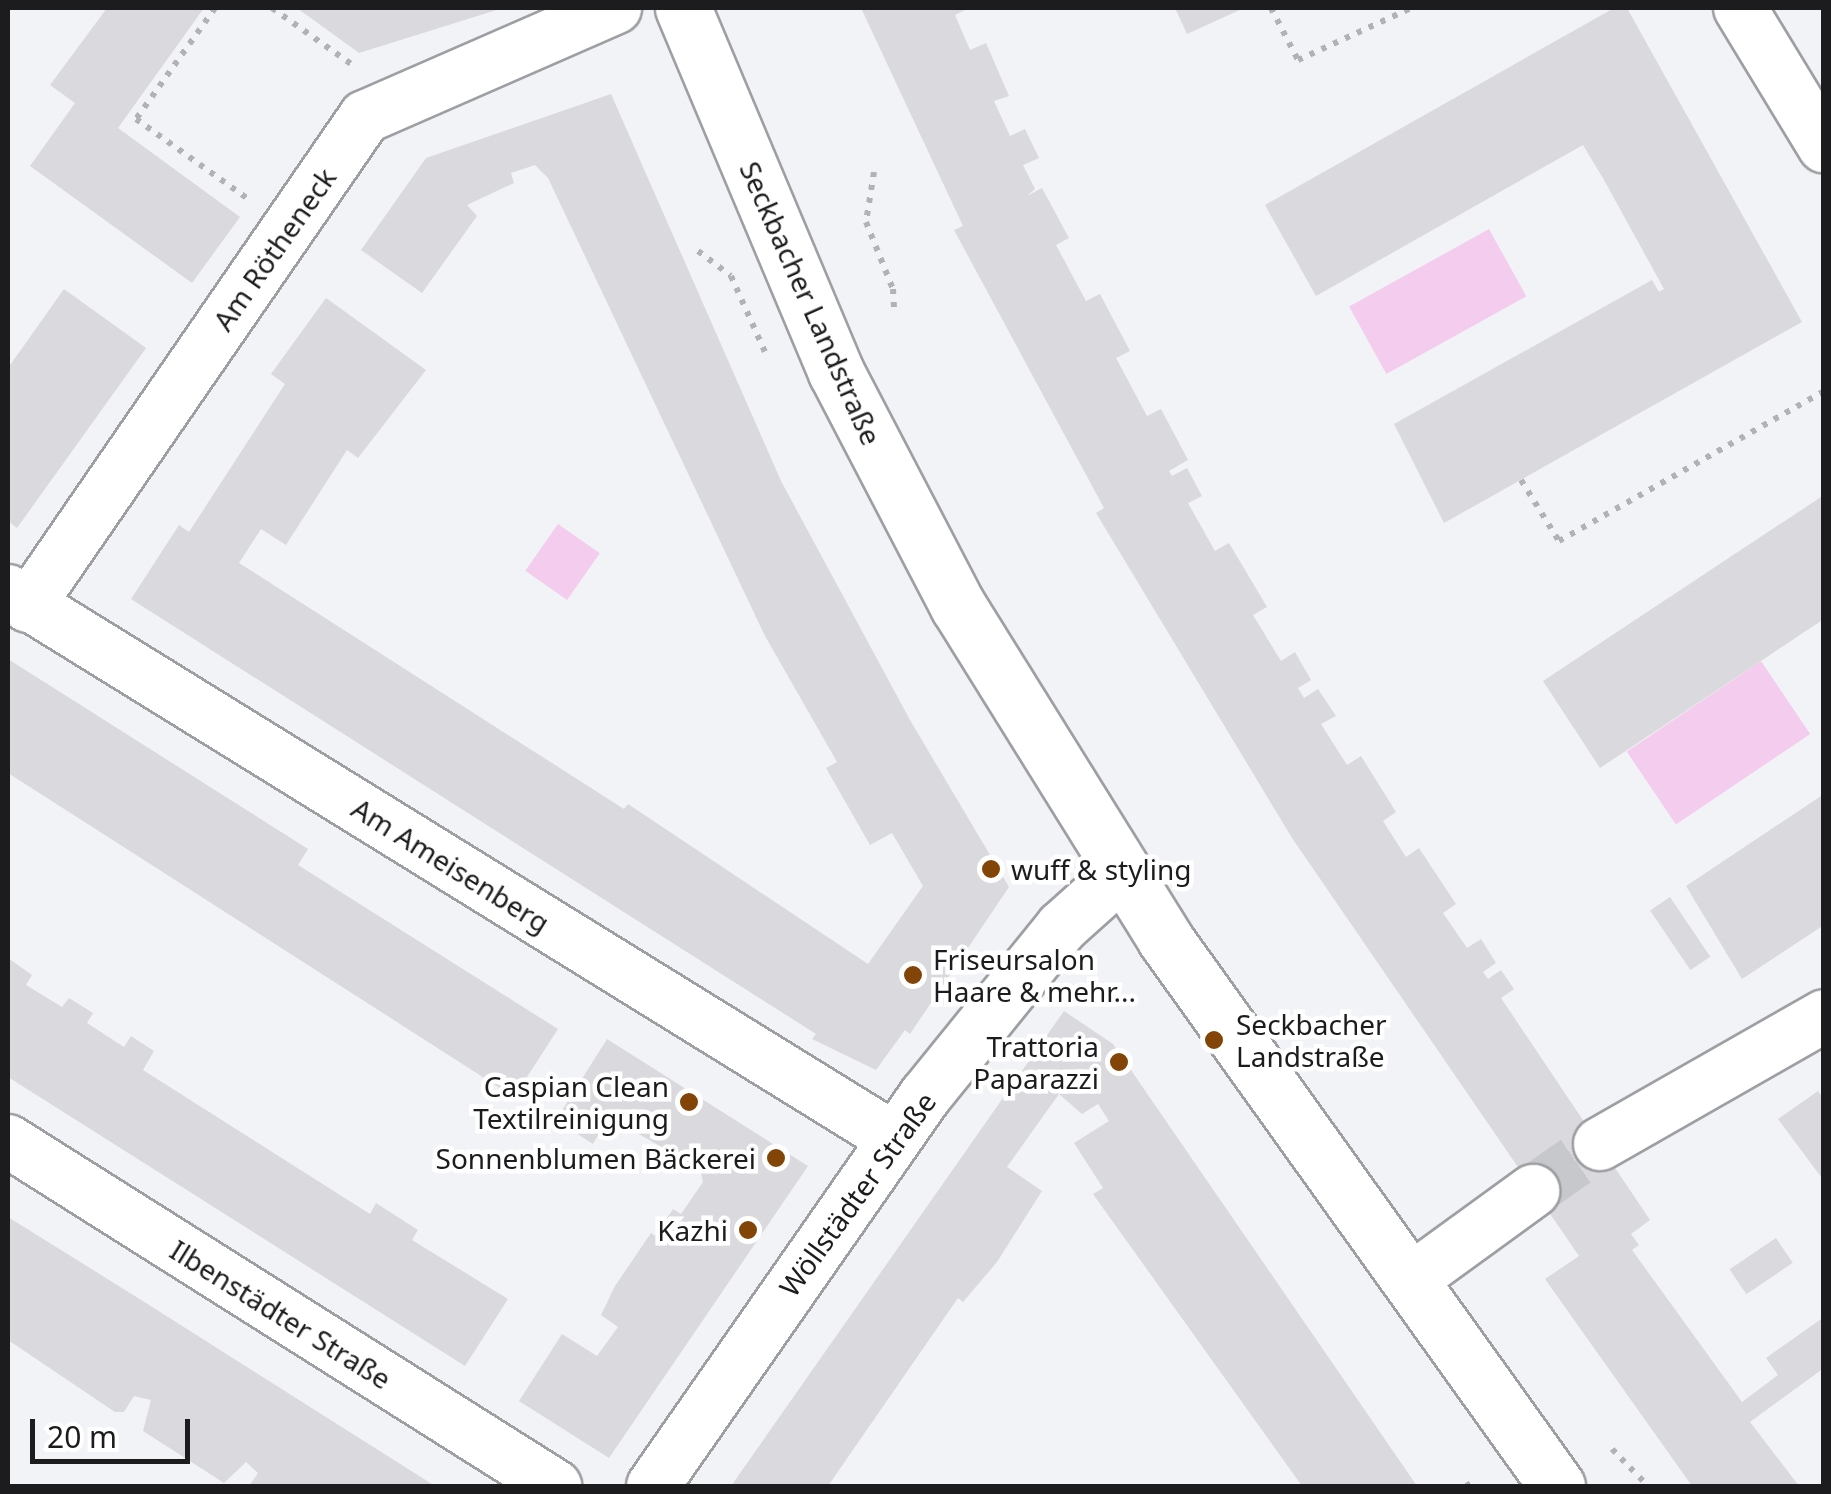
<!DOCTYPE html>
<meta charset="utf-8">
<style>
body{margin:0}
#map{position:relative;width:1831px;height:1494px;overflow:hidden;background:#f2f3f7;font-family:"Noto Sans",sans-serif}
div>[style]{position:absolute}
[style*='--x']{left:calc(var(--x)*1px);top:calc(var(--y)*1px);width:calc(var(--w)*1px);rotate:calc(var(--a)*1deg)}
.green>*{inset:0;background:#f4cdee;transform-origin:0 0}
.building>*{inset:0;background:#dad9dd;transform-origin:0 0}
.minor-tunnel>*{height:52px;margin-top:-26px;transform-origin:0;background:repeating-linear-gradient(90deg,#c7c8cc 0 52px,transparent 0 78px)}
.path>*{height:6px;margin-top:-3px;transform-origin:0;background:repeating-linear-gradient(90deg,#b2b2b6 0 5px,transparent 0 13px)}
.roads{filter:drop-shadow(2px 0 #9e9fa3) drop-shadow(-2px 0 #9e9fa3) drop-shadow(0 2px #9e9fa3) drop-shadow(0 -2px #9e9fa3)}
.minor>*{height:52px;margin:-26px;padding:0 26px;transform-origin:26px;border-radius:26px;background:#fff}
.secondary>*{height:55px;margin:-27.5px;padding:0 27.5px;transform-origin:27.5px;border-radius:27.5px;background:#fff}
.dots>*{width:28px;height:28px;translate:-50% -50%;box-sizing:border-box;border:5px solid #fff;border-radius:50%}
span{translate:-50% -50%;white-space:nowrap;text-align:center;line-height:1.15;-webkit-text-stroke:9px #fff;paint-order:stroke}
.street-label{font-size:28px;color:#1c1c1e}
.poi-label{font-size:28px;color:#1c1c1e}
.left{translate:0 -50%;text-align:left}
.right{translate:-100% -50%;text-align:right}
.frame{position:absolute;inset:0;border:10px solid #1c1c1e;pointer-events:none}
.scale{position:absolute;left:30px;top:1419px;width:160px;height:45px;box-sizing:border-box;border:5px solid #1c1c1e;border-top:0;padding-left:12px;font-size:30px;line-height:35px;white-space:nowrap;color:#1c1c1e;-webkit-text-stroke:8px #fff;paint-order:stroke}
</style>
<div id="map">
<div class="green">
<div style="left:1489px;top:229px;width:77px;height:160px;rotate:61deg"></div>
<div style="left:558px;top:524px;width:51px;height:57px;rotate:35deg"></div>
<div style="left:1761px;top:661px;width:88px;height:162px;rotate:56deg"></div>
</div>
<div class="building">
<div style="clip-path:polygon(107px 8px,204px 8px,118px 128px,240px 217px,192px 283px,30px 166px,75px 103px,50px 85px)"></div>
<div style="clip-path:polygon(297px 8px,503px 8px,359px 53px)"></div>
<div style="clip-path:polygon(861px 8px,969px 8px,955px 15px,970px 50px,986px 43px,1009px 96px,994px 101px,1010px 136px,1025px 129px,1039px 158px,1023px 165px,1035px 189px,1027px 196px,1042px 188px,1069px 238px,1056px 245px,1086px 301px,1100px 294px,1130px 351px,1116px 358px,1147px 416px,1161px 409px,1188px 460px,1169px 471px,1172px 476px,1187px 468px,1202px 496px,1188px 503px,1215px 551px,1229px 543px,1267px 607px,1253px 615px,1281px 661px,1295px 652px,1311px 680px,1298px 688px,1304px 698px,1318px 689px,1336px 716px,1321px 724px,1347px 765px,1361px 756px,1379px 785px,1396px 812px,1383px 821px,1406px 857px,1419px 848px,1456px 904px,1443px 913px,1467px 948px,1481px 939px,1496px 963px,1483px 972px,1488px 979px,1501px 970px,1514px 989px,1501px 998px,1650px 1220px,1631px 1234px,1639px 1245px,1632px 1250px,1742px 1402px,1778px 1375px,1766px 1358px,1824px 1317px,1824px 1368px,1750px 1422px,1799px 1486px,1692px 1486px,1545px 1279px,1579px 1256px,1292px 838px,1096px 513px,1104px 508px,954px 230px,963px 226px)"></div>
<div style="clip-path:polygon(1175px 8px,1244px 8px,1187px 34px)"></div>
<div style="clip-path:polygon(1614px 8px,1627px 8px,1802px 322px,1444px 523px,1394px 424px,1652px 280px,1659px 292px,1664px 289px,1604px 180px,1583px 145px,1316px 296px,1265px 205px)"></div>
<div style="clip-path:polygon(611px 94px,781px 481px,910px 720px,1009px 887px,910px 1034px,905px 1030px,876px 1070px,812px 1039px,816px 1034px,131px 599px,179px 525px,189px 532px,285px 384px,271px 374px,326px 298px,426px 370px,358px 458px,347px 450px,286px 545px,261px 529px,239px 563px,624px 809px,628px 804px,868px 964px,923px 886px,892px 833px,870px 845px,826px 768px,837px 762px,765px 636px,548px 178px,535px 165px,511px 173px,514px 183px,467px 205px,477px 216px,422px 293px,361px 250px,426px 158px)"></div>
<div style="clip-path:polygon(64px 289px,146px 348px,17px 528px,8px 521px,8px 368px)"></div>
<div style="clip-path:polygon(1824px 495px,1824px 619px,1600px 768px,1543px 681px)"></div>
<div style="clip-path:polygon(8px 659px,308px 849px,298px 865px,558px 1029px,514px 1097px,8px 773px)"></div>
<div style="clip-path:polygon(1824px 794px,1824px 925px,1742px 979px,1686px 886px)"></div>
<div style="left:1670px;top:897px;width:72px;height:24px;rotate:56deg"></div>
<div style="clip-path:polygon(8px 958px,32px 975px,26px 985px,62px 1007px,69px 998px,93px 1013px,87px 1023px,124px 1047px,131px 1036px,154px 1051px,143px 1070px,370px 1214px,376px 1203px,418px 1230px,412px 1240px,508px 1299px,465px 1366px,8px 1077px)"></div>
<div style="clip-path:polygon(1064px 1011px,1113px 1044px,1417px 1486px,1302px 1486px,1093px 1194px,1103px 1188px,1074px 1143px,1109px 1121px,1098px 1104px,1082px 1114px,1059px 1094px,1007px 1167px,1042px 1191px,997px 1262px,963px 1302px,958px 1298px,828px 1486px,731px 1486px)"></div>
<div style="clip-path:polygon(607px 1039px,808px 1166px,609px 1458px,519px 1401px,562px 1334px,597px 1356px,618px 1327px,601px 1315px,615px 1286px,651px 1233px,655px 1236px,673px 1209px,681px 1214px,703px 1182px,700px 1169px,609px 1117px,593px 1144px,556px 1120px)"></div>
<div style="clip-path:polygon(1818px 1091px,1824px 1099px,1824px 1181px,1778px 1119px)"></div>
<div style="clip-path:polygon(8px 1217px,138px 1298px,435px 1486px,249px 1486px,258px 1473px,246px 1462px,224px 1483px,143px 1431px,151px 1400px,134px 1396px,124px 1412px,115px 1412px,8px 1340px)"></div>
<div style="left:1776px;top:1238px;width:30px;height:56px;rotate:56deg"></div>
</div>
<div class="minor-tunnel">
<div style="--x:1533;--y:1191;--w:82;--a:-35"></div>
</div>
<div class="path">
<div style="--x:215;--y:8;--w:136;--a:125.4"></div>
<div style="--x:136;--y:119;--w:138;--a:35.5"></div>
<div style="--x:272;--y:8;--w:100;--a:35.3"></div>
<div style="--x:1271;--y:8;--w:59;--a:62.6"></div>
<div style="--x:1298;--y:60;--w:124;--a:-24.7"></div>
<div style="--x:874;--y:172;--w:51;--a:99.1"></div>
<div style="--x:866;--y:222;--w:72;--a:68.1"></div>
<div style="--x:893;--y:289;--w:22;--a:87"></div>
<div style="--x:698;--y:251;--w:41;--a:37.1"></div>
<div style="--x:731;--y:276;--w:83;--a:65.9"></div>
<div style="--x:1521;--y:480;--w:72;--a:58.1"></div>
<div style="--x:1559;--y:541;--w:305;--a:-29.5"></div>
<div style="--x:1612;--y:1449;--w:52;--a:45.8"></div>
<div style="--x:1466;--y:1486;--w:10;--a:-29"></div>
</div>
<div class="roads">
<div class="minor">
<div style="--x:1740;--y:8;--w:162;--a:58.7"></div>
<div style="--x:8;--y:591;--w:1040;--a:31.72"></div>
<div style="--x:28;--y:606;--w:594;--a:-55.43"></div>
<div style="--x:365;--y:117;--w:273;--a:-23.6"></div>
<div style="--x:8;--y:1141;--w:647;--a:32.24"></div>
<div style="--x:1600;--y:1144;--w:258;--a:-29.7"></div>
<div style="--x:1412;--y:1279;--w:150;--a:-36"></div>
<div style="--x:653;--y:1486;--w:477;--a:-55.1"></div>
<div style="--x:926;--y:1095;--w:216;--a:-51"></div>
<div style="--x:1062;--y:927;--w:79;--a:-41.9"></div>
</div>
<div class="secondary">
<div style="--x:683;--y:8;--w:395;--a:67.2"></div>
<div style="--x:836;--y:372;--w:264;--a:62.5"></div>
<div style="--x:958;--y:606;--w:392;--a:58.1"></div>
<div style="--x:1165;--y:939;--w:673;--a:54.37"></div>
</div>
</div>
<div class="dots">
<div style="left:991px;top:869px;background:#834408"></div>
<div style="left:913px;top:975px;background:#834408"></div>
<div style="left:1214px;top:1040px;background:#834408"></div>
<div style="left:1119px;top:1062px;background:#834408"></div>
<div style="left:689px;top:1102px;background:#834408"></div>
<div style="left:776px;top:1158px;background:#834408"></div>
<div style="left:748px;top:1230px;background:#834408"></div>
</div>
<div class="street-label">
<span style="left:274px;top:249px;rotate:-55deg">Am Rötheneck</span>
<span style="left:811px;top:303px;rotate:66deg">Seckbacher Landstraße</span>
<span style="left:451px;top:865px;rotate:32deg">Am Ameisenberg</span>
<span style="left:857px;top:1194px;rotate:-54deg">Wöllstädter Straße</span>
<span style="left:281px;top:1314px;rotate:32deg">Ilbenstädter Straße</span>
</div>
<div class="poi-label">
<span class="left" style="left:1011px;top:869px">wuff &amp; styling</span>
<span class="left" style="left:933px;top:975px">Friseursalon<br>Haare &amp; mehr...</span>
<span class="left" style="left:1236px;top:1040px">Seckbacher<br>Landstraße</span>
<span class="right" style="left:1099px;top:1062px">Trattoria<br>Paparazzi</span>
<span class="right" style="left:669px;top:1102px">Caspian Clean<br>Textilreinigung</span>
<span class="right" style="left:756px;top:1158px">Sonnenblumen Bäckerei</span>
<span class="right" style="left:728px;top:1230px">Kazhi</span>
</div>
<div class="frame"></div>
<div class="scale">20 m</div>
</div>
